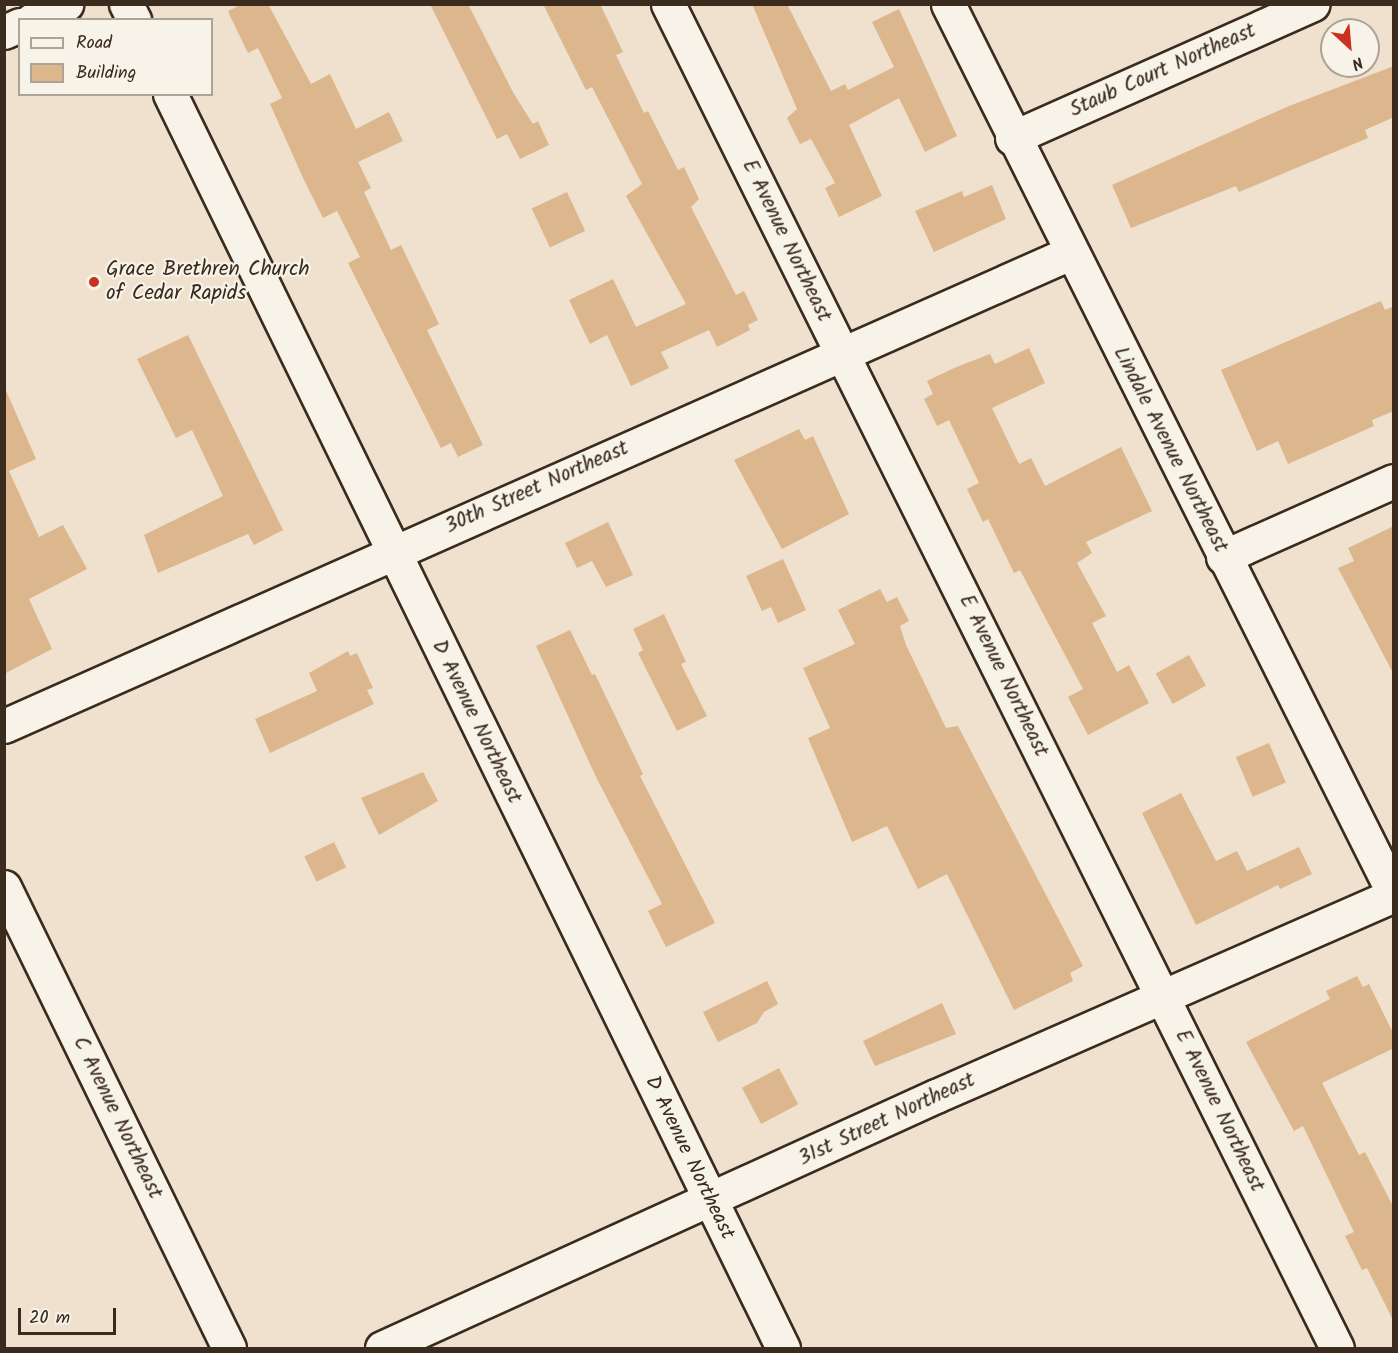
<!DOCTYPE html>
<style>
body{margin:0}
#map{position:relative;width:1398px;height:1353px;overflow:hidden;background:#efe1cd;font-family:Kalam,sans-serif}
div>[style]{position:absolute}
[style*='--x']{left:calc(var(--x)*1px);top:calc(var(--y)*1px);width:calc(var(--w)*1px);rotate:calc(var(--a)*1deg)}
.building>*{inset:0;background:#dcb78d;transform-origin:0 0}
.roads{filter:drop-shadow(2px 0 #3b2a1e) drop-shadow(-2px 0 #3b2a1e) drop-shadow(0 2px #3b2a1e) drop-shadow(0 -2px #3b2a1e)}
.minor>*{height:33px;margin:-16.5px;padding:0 16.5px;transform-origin:16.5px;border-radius:16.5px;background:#f7f3e8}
.secondary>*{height:33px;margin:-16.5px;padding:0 16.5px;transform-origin:16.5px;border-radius:16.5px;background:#f7f3e8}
.dots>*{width:16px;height:16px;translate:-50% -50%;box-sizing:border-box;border:3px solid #f7f3e8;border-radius:50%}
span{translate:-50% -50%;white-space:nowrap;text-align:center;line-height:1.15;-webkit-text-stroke:4.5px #f7f3e8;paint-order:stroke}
.street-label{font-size:21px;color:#3b2a1e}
.poi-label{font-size:21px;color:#3b2a1e}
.left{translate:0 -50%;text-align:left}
.frame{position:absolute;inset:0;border:6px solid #3b2a1e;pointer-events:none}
.legend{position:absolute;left:18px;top:18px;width:195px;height:78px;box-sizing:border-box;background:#f7f3e8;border:2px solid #aca397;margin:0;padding:8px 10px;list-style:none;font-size:18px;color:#3b2a1e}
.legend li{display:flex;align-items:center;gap:12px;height:30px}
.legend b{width:30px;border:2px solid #aca397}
.north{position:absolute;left:1320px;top:18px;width:60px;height:60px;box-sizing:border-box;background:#f7f3e8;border:2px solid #aca397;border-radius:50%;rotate:154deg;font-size:16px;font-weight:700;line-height:24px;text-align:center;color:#3b2a1e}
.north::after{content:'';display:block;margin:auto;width:21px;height:27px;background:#c8321e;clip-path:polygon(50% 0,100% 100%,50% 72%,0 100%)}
.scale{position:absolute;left:18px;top:1308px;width:98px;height:27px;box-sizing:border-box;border:3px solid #3b2a1e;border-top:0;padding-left:8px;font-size:18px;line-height:21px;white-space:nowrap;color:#3b2a1e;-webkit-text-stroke:4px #f7f3e8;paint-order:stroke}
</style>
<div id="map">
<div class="building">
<div style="clip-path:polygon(242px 4px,268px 4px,311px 84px,330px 74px,356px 129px,389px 112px,403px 141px,358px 162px,371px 188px,364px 192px,391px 250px,401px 245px,439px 324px,427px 330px,483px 445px,458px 457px,451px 443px,441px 448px,348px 263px,360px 257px,337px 211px,323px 218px,304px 180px,270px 104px,282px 98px,258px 48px,248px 53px,231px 18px,228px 11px)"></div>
<div style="clip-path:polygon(430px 4px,468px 4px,514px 94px,533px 124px,538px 121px,549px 145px,520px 159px,507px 134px,497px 139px)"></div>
<div style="clip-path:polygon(543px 4px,600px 4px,623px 52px,616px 55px,644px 113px,648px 111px,678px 170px,684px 167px,699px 199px,691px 207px,736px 295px,744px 291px,758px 320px,748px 325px,750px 330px,717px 347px,709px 330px,661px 352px,669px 368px,631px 386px,607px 335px,590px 344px,569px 300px,613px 279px,636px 327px,686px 304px,626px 196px,642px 184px,592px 87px,586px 90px)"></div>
<div style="clip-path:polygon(752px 4px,787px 4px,831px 91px,845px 84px,848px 90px,894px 67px,872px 22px,899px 9px,957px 136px,925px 152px,899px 98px,849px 125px,882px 196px,839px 217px,825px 188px,835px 183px,811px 139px,800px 144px,787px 118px,797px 109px)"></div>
<div style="clip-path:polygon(1394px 66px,1394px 117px,1365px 130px,1368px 138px,1239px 192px,1236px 186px,1131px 228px,1112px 185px,1289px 106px)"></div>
<div style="clip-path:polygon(992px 185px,1006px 219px,934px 252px,915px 211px,962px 191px,964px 197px)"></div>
<div style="left:567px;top:192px;width:43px;height:39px;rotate:65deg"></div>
<div style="clip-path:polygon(1381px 301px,1385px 310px,1394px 306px,1394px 411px,1372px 420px,1374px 426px,1288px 464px,1278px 441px,1257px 451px,1221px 370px)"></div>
<div style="clip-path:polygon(188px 335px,283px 530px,254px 545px,248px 534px,158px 573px,144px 535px,223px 496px,192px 430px,176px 438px,137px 359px)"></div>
<div style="clip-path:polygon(1029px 348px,1045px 383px,992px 408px,1019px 464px,1031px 458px,1045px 486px,1121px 447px,1152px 511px,1086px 542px,1092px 553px,1077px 563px,1106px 616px,1092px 623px,1117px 672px,1129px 665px,1149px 703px,1088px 735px,1068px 697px,1083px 689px,1020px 570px,1014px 573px,988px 519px,983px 522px,967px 489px,979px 483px,949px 420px,937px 426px,924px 399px,933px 394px,927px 381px,954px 368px,990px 354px,995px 364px)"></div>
<div style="clip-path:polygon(4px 386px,36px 459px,9px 471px,39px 537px,63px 525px,87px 569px,29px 599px,52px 649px,4px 674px)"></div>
<div style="clip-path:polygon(799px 429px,805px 440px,813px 436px,849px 514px,782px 549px,734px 460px)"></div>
<div style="clip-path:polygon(608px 522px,633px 575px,606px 587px,592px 561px,577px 568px,565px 543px)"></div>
<div style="clip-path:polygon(1394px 526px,1394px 675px,1338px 568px,1354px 561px,1348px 548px)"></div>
<div style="clip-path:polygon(783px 559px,806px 610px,778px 623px,771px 607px,762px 611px,746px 576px)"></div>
<div style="clip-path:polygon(880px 589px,887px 602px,897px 597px,909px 621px,900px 626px,906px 645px,946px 728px,958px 726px,1083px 966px,1070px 973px,1073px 981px,1014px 1010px,947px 874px,918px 889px,887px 826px,852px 842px,808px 738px,830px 728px,803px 668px,855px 644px,838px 610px)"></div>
<div style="clip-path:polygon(664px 614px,686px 662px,681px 664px,707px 716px,677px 731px,638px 653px,643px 650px,633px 629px)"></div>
<div style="clip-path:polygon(570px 630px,592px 675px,595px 674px,643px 774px,640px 776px,715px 923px,666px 947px,648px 911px,662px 904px,596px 777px,536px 646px)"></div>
<div style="clip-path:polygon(348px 651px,350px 656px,357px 653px,373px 688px,367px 690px,374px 704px,270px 753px,255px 719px,317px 691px,309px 673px)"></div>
<div style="left:1189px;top:655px;width:35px;height:38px;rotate:61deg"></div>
<div style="left:1269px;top:743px;width:43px;height:36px;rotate:67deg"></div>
<div style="clip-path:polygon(423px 772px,438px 801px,379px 835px,361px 798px)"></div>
<div style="clip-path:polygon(1181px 793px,1216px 861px,1237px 851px,1247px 871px,1299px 847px,1312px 874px,1280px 889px,1278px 885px,1196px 925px,1142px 813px)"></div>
<div style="left:334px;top:842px;width:28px;height:33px;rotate:64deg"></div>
<div style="clip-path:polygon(1357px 976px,1363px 987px,1369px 984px,1394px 1035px,1394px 1048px,1322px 1083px,1359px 1155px,1365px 1152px,1394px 1208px,1394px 1322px,1367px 1268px,1362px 1270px,1345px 1236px,1354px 1232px,1303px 1126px,1294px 1131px,1246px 1042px,1330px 999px,1326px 991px)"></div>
<div style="clip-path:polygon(767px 981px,778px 1004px,764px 1012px,757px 1023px,718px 1042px,703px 1012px)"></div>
<div style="clip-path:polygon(942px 1003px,956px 1034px,875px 1066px,863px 1041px)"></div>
<div style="left:779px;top:1068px;width:41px;height:42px;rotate:62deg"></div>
</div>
<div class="roads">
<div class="minor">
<div style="--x:126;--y:4;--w:18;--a:63"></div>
<div style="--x:668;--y:4;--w:1501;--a:63.54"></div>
<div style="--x:948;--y:4;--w:995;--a:63.38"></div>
<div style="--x:170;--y:94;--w:1396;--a:63.95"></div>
<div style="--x:1012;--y:138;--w:329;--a:-24"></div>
<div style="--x:1223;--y:557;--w:187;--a:-24"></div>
<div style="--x:4;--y:726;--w:1166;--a:-23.93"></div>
<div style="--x:4;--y:887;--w:513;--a:63.98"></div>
<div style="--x:382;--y:1348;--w:609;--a:-24.46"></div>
<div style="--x:936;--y:1096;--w:500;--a:-23.69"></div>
</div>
<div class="secondary">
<div style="--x:32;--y:20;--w:38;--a:-25"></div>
<div style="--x:4;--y:32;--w:17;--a:-24"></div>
</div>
</div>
<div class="dots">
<div style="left:94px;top:282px;background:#c8321e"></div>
</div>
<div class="street-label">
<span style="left:1163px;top:71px;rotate:-24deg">Staub Court Northeast</span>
<span style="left:786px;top:241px;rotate:64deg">E Avenue Northeast</span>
<span style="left:1170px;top:450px;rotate:63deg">Lindale Avenue Northeast</span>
<span style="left:537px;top:488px;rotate:-24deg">30th Street Northeast</span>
<span style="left:1003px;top:676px;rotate:64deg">E Avenue Northeast</span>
<span style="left:476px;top:722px;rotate:64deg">D Avenue Northeast</span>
<span style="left:1219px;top:1111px;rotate:64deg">E Avenue Northeast</span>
<span style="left:117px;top:1118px;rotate:64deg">C Avenue Northeast</span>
<span style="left:887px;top:1120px;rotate:-25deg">31st Street Northeast</span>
<span style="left:689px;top:1158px;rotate:64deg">D Avenue Northeast</span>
</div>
<div class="poi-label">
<span class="left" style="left:106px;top:282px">Grace Brethren Church<br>of Cedar Rapids</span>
</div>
<div class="frame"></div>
<ul class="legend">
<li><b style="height:8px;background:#f7f3e8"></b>Road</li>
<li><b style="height:16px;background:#dcb78d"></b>Building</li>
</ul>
<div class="north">N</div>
<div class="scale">20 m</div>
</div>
